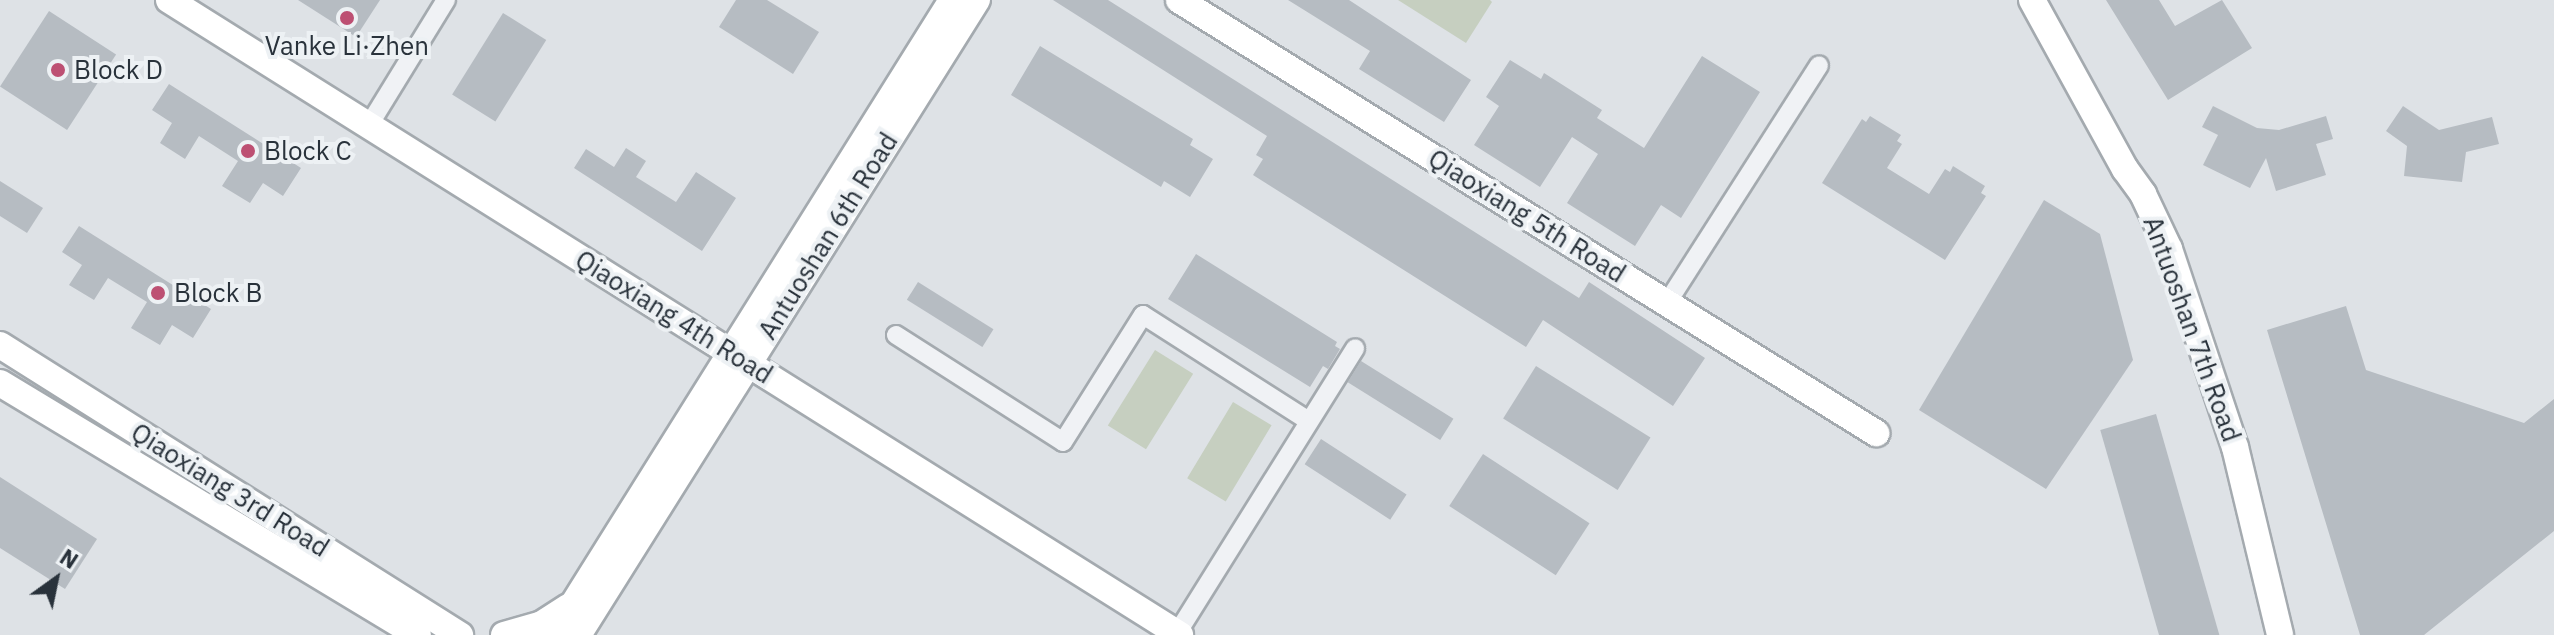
<!DOCTYPE html>
<meta charset="utf-8">
<style>
body{margin:0}
#map{position:relative;width:2554px;height:635px;overflow:hidden;background:#dee2e6;font-family:"IBM Plex Sans",sans-serif}
div>[style]{position:absolute}
[style*='--x']{left:calc(var(--x)*1px);top:calc(var(--y)*1px);width:calc(var(--w)*1px);rotate:calc(var(--a)*1deg)}
.green>*{inset:0;background:#c6cfc0;transform-origin:0 0}
.building>*{inset:0;background:#b6bcc2;transform-origin:0 0}
.roads{filter:drop-shadow(2px 0 #a4aaaf) drop-shadow(-2px 0 #a4aaaf) drop-shadow(0 2px #a4aaaf) drop-shadow(0 -2px #a4aaaf)}
.street>*{height:18px;margin:-9px;padding:0 9px;transform-origin:9px;border-radius:9px;background:#f0f2f5}
.secondary>*{height:26px;margin:-13px;padding:0 13px;transform-origin:13px;border-radius:13px;background:#fff}
.dots>*{width:22px;height:22px;translate:-50% -50%;box-sizing:border-box;border:4px solid #edf1f4;border-radius:50%}
span{translate:-50% -50%;white-space:nowrap;text-align:center;line-height:1.15;-webkit-text-stroke:8px #edf1f4;paint-order:stroke}
.poi-label{font-size:26px;color:#29323b}
.left{translate:0 -50%;text-align:left}
.street-label{font-size:26px;color:#29323b}
.north{position:absolute;left:16px;top:539px;width:80px;height:80px;-webkit-text-stroke:6px #edf1f4;paint-order:stroke;rotate:33deg;font-size:22px;font-weight:700;line-height:32px;text-align:center;color:#29323b}
.north::after{content:'';display:block;margin:auto;width:28px;height:36px;background:#29323b;clip-path:polygon(50% 0,100% 100%,50% 72%,0 100%)}
</style>
<div id="map">
<div class="green">
<div style="clip-path:polygon(1398px 0,1490px 0,1492px 2px,1466px 43px)"></div>
<div style="left:1155px;top:350px;width:45px;height:89px;rotate:32deg"></div>
<div style="left:1233px;top:402px;width:45px;height:89px;rotate:31deg"></div>
</div>
<div class="building">
<div style="clip-path:polygon(298px 0,380px 0,356px 37px)"></div>
<div style="clip-path:polygon(736px 0,767px 0,819px 32px,793px 74px,719px 27px)"></div>
<div style="clip-path:polygon(1053px 0,1108px 0,1579px 298px,1589px 282px,1705px 358px,1673px 406px,1543px 320px,1526px 347px,1253px 175px,1263px 159px,1256px 155px,1267px 136px)"></div>
<div style="clip-path:polygon(1288px 0,1349px 0,1471px 80px,1444px 122px,1359px 69px,1370px 51px)"></div>
<div style="clip-path:polygon(2106px 0,2159px 0,2175px 26px,2222px 0,2252px 48px,2168px 100px)"></div>
<div style="left:49px;top:11px;width:80px;height:90px;rotate:33deg"></div>
<div style="left:503px;top:13px;width:51px;height:96px;rotate:32deg"></div>
<div style="clip-path:polygon(1040px 46px,1193px 139px,1190px 145px,1213px 159px,1190px 197px,1164px 181px,1161px 187px,1011px 95px)"></div>
<div style="clip-path:polygon(1702px 56px,1760px 92px,1681px 218px,1661px 205px,1635px 246px,1567px 203px,1598px 154px,1572px 137px,1540px 187px,1474px 145px,1499px 106px,1486px 97px,1510px 60px,1541px 79px,1544px 73px,1602px 110px,1597px 118px,1644px 148px)"></div>
<div style="clip-path:polygon(169px 84px,301px 168px,283px 196px,263px 183px,250px 203px,222px 186px,238px 161px,199px 136px,185px 159px,160px 143px,172px 123px,152px 110px)"></div>
<div style="clip-path:polygon(2213px 106px,2257px 128px,2279px 130px,2326px 116px,2333px 139px,2316px 144px,2326px 175px,2276px 191px,2266px 158px,2250px 188px,2203px 165px,2218px 135px,2202px 127px)"></div>
<div style="clip-path:polygon(2403px 106px,2439px 130px,2492px 117px,2499px 144px,2466px 152px,2462px 182px,2404px 176px,2407px 146px,2386px 131px)"></div>
<div style="clip-path:polygon(1870px 116px,1901px 135px,1897px 141px,1902px 144px,1887px 168px,1929px 194px,1945px 169px,1950px 172px,1953px 166px,1985px 186px,1981px 193px,1986px 196px,1945px 260px,1822px 183px,1862px 119px,1866px 122px)"></div>
<div style="clip-path:polygon(626px 148px,646px 161px,636px 177px,676px 202px,696px 172px,736px 198px,702px 251px,574px 168px,586px 149px,614px 167px)"></div>
<div style="clip-path:polygon(0 181px,43px 208px,27px 233px,0 216px)"></div>
<div style="clip-path:polygon(2044px 200px,2100px 234px,2133px 360px,2046px 489px,1919px 410px)"></div>
<div style="clip-path:polygon(79px 226px,211px 309px,193px 338px,172px 325px,160px 345px,131px 328px,147px 302px,108px 278px,94px 300px,69px 285px,82px 265px,62px 252px)"></div>
<div style="clip-path:polygon(1196px 254px,1337px 342px,1335px 346px,1340px 349px,1328px 369px,1323px 366px,1310px 387px,1168px 299px)"></div>
<div style="left:918px;top:282px;width:89px;height:21px;rotate:32deg"></div>
<div style="clip-path:polygon(2346px 306px,2366px 370px,2524px 423px,2554px 399px,2554px 531px,2424px 635px,2360px 635px,2267px 330px)"></div>
<div style="left:1361px;top:361px;width:109px;height:25px;rotate:32deg"></div>
<div style="left:1536px;top:366px;width:135px;height:62px;rotate:32deg"></div>
<div style="left:2156px;top:414px;width:230px;height:58px;rotate:74deg"></div>
<div style="left:1321px;top:439px;width:102px;height:30px;rotate:33deg"></div>
<div style="left:1483px;top:454px;width:127px;height:62px;rotate:33deg"></div>
<div style="clip-path:polygon(0 477px,97px 539px,65px 589px,0 548px)"></div>
</div>
<div class="roads">
<div class="street">
<div style="--x:369;--y:125;--w:147;--a:-58.4"></div>
<div style="--x:1667;--y:303;--w:282;--a:-57.4"></div>
<div style="--x:896;--y:335;--w:198;--a:32.6"></div>
<div style="--x:1063;--y:442;--w:150;--a:-57.8"></div>
<div style="--x:1143;--y:315;--w:197;--a:32.6"></div>
<div style="--x:1176;--y:635;--w:338;--a:-58"></div>
</div>
<div class="secondary">
<div style="--x:169;--y:0;--w:1194;--a:32.13"></div>
<div style="--x:1179;--y:0;--w:821;--a:31.85"></div>
<div style="--x:2032;--y:0;--w:193;--a:61.2"></div>
<div style="--x:2125;--y:169;--w:31;--a:54"></div>
<div style="--x:2143;--y:194;--w:61;--a:64.7"></div>
<div style="--x:2169;--y:249;--w:209;--a:71.6"></div>
<div style="--x:2235;--y:447;--w:193;--a:76.5"></div>
<div style="--x:0;--y:345;--w:544;--a:32.23"></div>
<div style="--x:0;--y:383;--w:488;--a:31.1"></div>
<div style="--x:504;--y:635;--w:40;--a:-16"></div>
<div style="--x:542;--y:624;--w:31;--a:-33"></div>
<div style="--x:554;--y:635;--w:749;--a:-57.92"></div>
<div style="--x:578;--y:635;--w:750;--a:-57.86"></div>
</div>
</div>
<div class="dots">
<div style="left:347px;top:18px;background:#bd5073"></div>
<div style="left:58px;top:70px;background:#bd5073"></div>
<div style="left:248px;top:151px;background:#bd5073"></div>
<div style="left:158px;top:293px;background:#bd5073"></div>
</div>
<div class="poi-label">
<span style="left:347px;top:46px">Vanke Li·Zhen</span>
<span class="left" style="left:74px;top:70px">Block D</span>
<span class="left" style="left:264px;top:151px">Block C</span>
<span class="left" style="left:174px;top:293px">Block B</span>
</div>
<div class="street-label">
<span style="left:1527px;top:216px;rotate:32deg">Qiaoxiang 5th Road</span>
<span style="left:828px;top:236px;rotate:-58deg">Antuoshan 6th Road</span>
<span style="left:674px;top:317px;rotate:32deg">Qiaoxiang 4th Road</span>
<span style="left:2192px;top:329px;rotate:70deg">Antuoshan 7th Road</span>
<span style="left:230px;top:490px;rotate:32deg">Qiaoxiang 3rd Road</span>
</div>
<div class="north">N</div>
</div>
